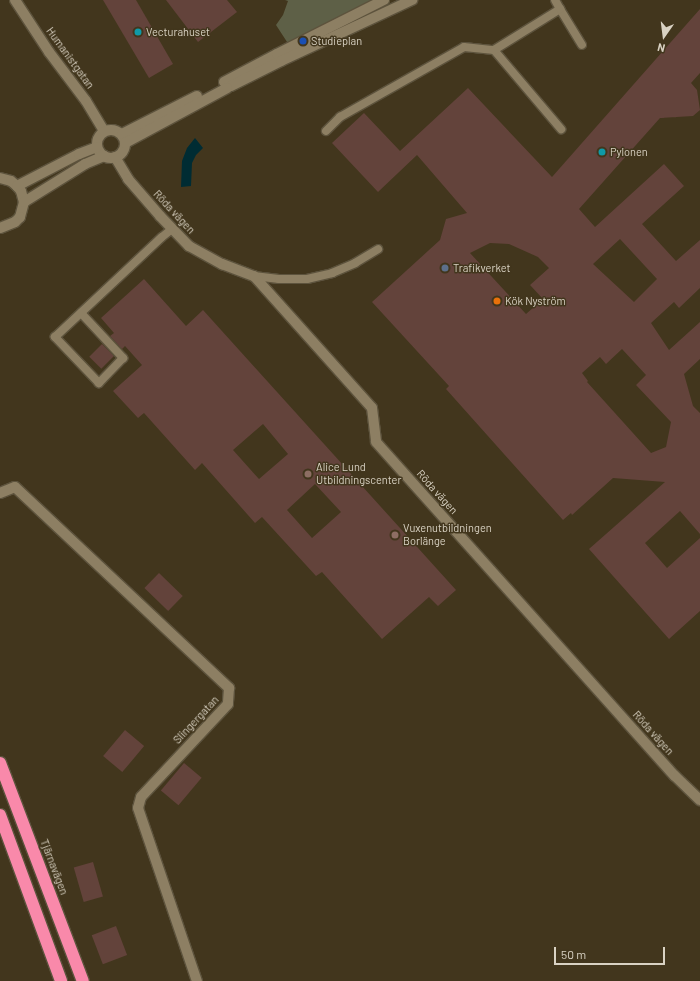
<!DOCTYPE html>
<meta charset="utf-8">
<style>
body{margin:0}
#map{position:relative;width:700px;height:981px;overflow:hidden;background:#42361d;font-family:Barlow,sans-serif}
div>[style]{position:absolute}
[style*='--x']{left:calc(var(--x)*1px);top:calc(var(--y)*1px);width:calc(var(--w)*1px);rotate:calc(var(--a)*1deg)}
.green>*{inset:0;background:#5e6047}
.water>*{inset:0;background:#002c33}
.building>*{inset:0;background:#63433b;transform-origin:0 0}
.roads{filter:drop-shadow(1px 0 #5d533d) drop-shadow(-1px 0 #5d533d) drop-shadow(0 1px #5d533d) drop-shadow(0 -1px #5d533d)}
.lane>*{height:8px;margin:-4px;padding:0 4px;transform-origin:4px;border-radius:4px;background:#8d7f63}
.street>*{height:10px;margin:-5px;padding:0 5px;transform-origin:5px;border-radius:5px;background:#8d7f63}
.secondary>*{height:10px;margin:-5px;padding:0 5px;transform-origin:5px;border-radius:5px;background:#8d7f63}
.secondary>.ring{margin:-5px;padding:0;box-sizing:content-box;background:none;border:10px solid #8d7f63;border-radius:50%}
.highway>*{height:12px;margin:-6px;padding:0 6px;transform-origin:6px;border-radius:6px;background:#f989aa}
.dots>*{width:11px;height:11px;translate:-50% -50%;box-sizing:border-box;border:2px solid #42361d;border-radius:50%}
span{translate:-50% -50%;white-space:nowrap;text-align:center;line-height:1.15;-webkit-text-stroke:3px #42361d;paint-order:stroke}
.poi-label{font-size:11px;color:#d9d2c3}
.left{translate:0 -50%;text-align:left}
.street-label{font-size:11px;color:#d9d2c3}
.north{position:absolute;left:644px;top:16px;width:40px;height:40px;-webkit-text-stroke:3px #42361d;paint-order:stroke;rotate:194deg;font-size:11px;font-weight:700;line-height:16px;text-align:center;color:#d9d2c3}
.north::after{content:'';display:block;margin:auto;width:14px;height:18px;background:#d9d2c3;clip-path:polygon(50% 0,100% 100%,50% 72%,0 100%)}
.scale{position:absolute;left:554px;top:947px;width:111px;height:18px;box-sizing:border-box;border:2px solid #d9d2c3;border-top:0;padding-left:5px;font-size:12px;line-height:14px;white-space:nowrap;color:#d9d2c3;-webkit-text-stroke:3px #42361d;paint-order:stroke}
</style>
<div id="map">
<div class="green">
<div style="clip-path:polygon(285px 0,379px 0,289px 45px,276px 25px,283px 15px,288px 1px)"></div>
</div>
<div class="water">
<div style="clip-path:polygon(195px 138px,203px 148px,196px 155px,192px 163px,191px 186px,181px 187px,182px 161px,187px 148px)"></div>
</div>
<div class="building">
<div style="clip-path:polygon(103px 0,136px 0,173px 64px,149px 78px)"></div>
<div style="clip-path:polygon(166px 0,227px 0,237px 12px,198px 42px)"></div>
<div style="clip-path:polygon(evenodd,700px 9px,700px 73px,691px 83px,697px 90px,700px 110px,693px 116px,660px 118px,579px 209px,595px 227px,664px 164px,684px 186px,642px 224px,676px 261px,700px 240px,700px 288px,679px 308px,674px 302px,651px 323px,669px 350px,700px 322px,700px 359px,684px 374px,693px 406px,700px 413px,700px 534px,680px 511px,645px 543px,667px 568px,700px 538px,700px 611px,669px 639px,589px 549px,665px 482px,613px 478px,572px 515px,571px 513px,563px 520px,446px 389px,449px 386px,372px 302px,440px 240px,446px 219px,467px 213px,417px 155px,378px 192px,332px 143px,364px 113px,400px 151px,468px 88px,552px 177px,700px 9px,620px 239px,657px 279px,634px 302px,593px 264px,620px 239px,700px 9px,490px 243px,509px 244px,538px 257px,549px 268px,530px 285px,543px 299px,526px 314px,470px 253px,490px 243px,700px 9px,622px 349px,646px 375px,636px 385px,671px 422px,666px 447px,651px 453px,587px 382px,588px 381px,582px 373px,600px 357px,606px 364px,622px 349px)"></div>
<div style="clip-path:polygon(evenodd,144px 279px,186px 326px,203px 310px,456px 590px,438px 606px,429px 597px,382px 639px,322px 572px,316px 576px,262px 517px,255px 523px,202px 463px,195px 470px,144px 413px,138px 418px,113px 391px,142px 365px,125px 346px,122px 349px,110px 336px,114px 333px,101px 318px,144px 279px,263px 424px,288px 454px,259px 479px,233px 450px,263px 424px,144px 279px,315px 484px,341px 512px,312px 538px,287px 510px,315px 484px)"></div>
<div style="left:102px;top:344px;width:17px;height:18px;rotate:45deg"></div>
<div style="left:159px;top:573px;width:33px;height:21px;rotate:44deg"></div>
<div style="left:125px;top:730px;width:25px;height:34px;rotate:40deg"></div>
<div style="left:184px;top:763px;width:23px;height:36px;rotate:40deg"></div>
<div style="left:93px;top:862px;width:36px;height:20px;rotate:74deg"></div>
<div style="left:116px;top:926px;width:31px;height:26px;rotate:69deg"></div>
</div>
<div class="roads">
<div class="lane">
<div style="--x:560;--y:9;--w:42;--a:58.6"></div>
<div style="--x:494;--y:50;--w:104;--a:49.7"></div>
<div style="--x:326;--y:131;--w:20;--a:-45"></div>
<div style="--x:340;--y:117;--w:142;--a:-29.4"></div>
<div style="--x:464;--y:47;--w:30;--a:6"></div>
<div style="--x:494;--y:50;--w:78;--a:-31.8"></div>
<div style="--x:560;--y:9;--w:10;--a:-119"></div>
<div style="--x:254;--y:276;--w:25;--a:7"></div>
<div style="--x:279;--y:279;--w:28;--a:0"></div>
<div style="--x:307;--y:279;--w:26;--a:-13"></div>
<div style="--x:332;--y:273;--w:25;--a:-23"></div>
<div style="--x:355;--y:263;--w:27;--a:-31"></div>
<div style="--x:81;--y:313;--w:62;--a:47"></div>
<div style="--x:123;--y:358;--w:35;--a:134"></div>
<div style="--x:99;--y:383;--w:64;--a:-133.7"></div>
<div style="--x:55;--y:337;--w:146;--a:-43.1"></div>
<div style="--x:162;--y:237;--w:13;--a:-39"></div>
</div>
<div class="street">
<div style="--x:15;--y:0;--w:62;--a:56.8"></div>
<div style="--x:49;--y:52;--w:61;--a:52.9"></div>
<div style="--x:86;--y:101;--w:35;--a:59"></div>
<div style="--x:224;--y:82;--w:60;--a:-27.8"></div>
<div style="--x:231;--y:86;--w:56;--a:-26.6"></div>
<div style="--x:115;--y:157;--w:26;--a:59"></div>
<div style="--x:128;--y:179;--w:49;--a:49.1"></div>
<div style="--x:160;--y:216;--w:42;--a:46"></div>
<div style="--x:189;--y:246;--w:38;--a:29"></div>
<div style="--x:222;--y:264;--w:34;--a:21"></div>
<div style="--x:254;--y:276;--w:177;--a:48.2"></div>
<div style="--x:372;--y:408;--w:34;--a:83"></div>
<div style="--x:376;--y:442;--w:448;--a:48.2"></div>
<div style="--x:675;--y:776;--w:35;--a:44"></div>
<div style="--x:0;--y:493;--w:16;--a:-22"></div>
<div style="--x:15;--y:487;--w:294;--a:43.2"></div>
<div style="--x:229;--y:688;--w:16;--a:94"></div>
<div style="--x:228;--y:704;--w:127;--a:133.1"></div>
<div style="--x:141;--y:797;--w:11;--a:105"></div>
<div style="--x:138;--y:808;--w:183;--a:71.2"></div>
</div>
<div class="secondary">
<div style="--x:277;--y:54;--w:120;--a:-26.8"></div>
<div style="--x:281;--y:61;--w:145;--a:-25"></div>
<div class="ring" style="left:97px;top:130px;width:18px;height:18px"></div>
<div style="--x:122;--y:134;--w:84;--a:-26.9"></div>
<div style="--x:125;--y:143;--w:116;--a:-28.3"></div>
<div style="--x:0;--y:178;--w:11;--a:15"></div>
<div style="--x:11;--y:181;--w:8;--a:40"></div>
<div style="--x:17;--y:186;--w:6;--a:51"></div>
<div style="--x:21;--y:191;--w:11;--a:75"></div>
<div style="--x:24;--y:202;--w:16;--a:105"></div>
<div style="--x:20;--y:217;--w:7;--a:135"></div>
<div style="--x:15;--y:222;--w:16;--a:158"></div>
<div style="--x:17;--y:186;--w:70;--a:-27.3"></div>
<div style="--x:79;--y:154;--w:19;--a:-21"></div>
<div style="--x:24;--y:202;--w:72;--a:-31.9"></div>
<div style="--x:85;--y:164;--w:21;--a:-23"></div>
</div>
<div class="highway">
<div style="--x:0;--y:763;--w:233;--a:69.2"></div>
<div style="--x:0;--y:815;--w:177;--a:69.8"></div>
</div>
</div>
<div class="dots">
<div style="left:138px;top:32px;background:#0f9aa8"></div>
<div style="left:303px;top:41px;background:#1a4fb4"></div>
<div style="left:602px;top:152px;background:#0f9aa8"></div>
<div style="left:445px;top:268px;background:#5c6f8a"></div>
<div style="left:497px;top:301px;background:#e8710a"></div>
<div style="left:308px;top:474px;background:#8d6e63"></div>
<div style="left:395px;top:535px;background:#8d6e63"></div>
</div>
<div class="poi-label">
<span class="left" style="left:146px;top:32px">Vecturahuset</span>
<span class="left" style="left:311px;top:41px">Studieplan</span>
<span class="left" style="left:610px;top:152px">Pylonen</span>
<span class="left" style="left:453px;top:268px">Trafikverket</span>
<span class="left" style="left:505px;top:301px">Kök Nyström</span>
<span class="left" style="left:316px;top:474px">Alice Lund<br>Utbildningscenter</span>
<span class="left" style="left:403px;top:535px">Vuxenutbildningen<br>Borlänge</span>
</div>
<div class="street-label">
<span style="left:70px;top:58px;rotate:54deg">Humanistgatan</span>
<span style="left:174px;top:212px;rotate:47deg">Röda vägen</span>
<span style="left:437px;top:492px;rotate:48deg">Röda vägen</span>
<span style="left:196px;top:720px;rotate:-47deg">Slingergatan</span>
<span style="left:653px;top:733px;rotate:48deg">Röda vägen</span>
<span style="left:54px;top:867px;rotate:69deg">Tjärnavägen</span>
</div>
<div class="north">N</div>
<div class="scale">50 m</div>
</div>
